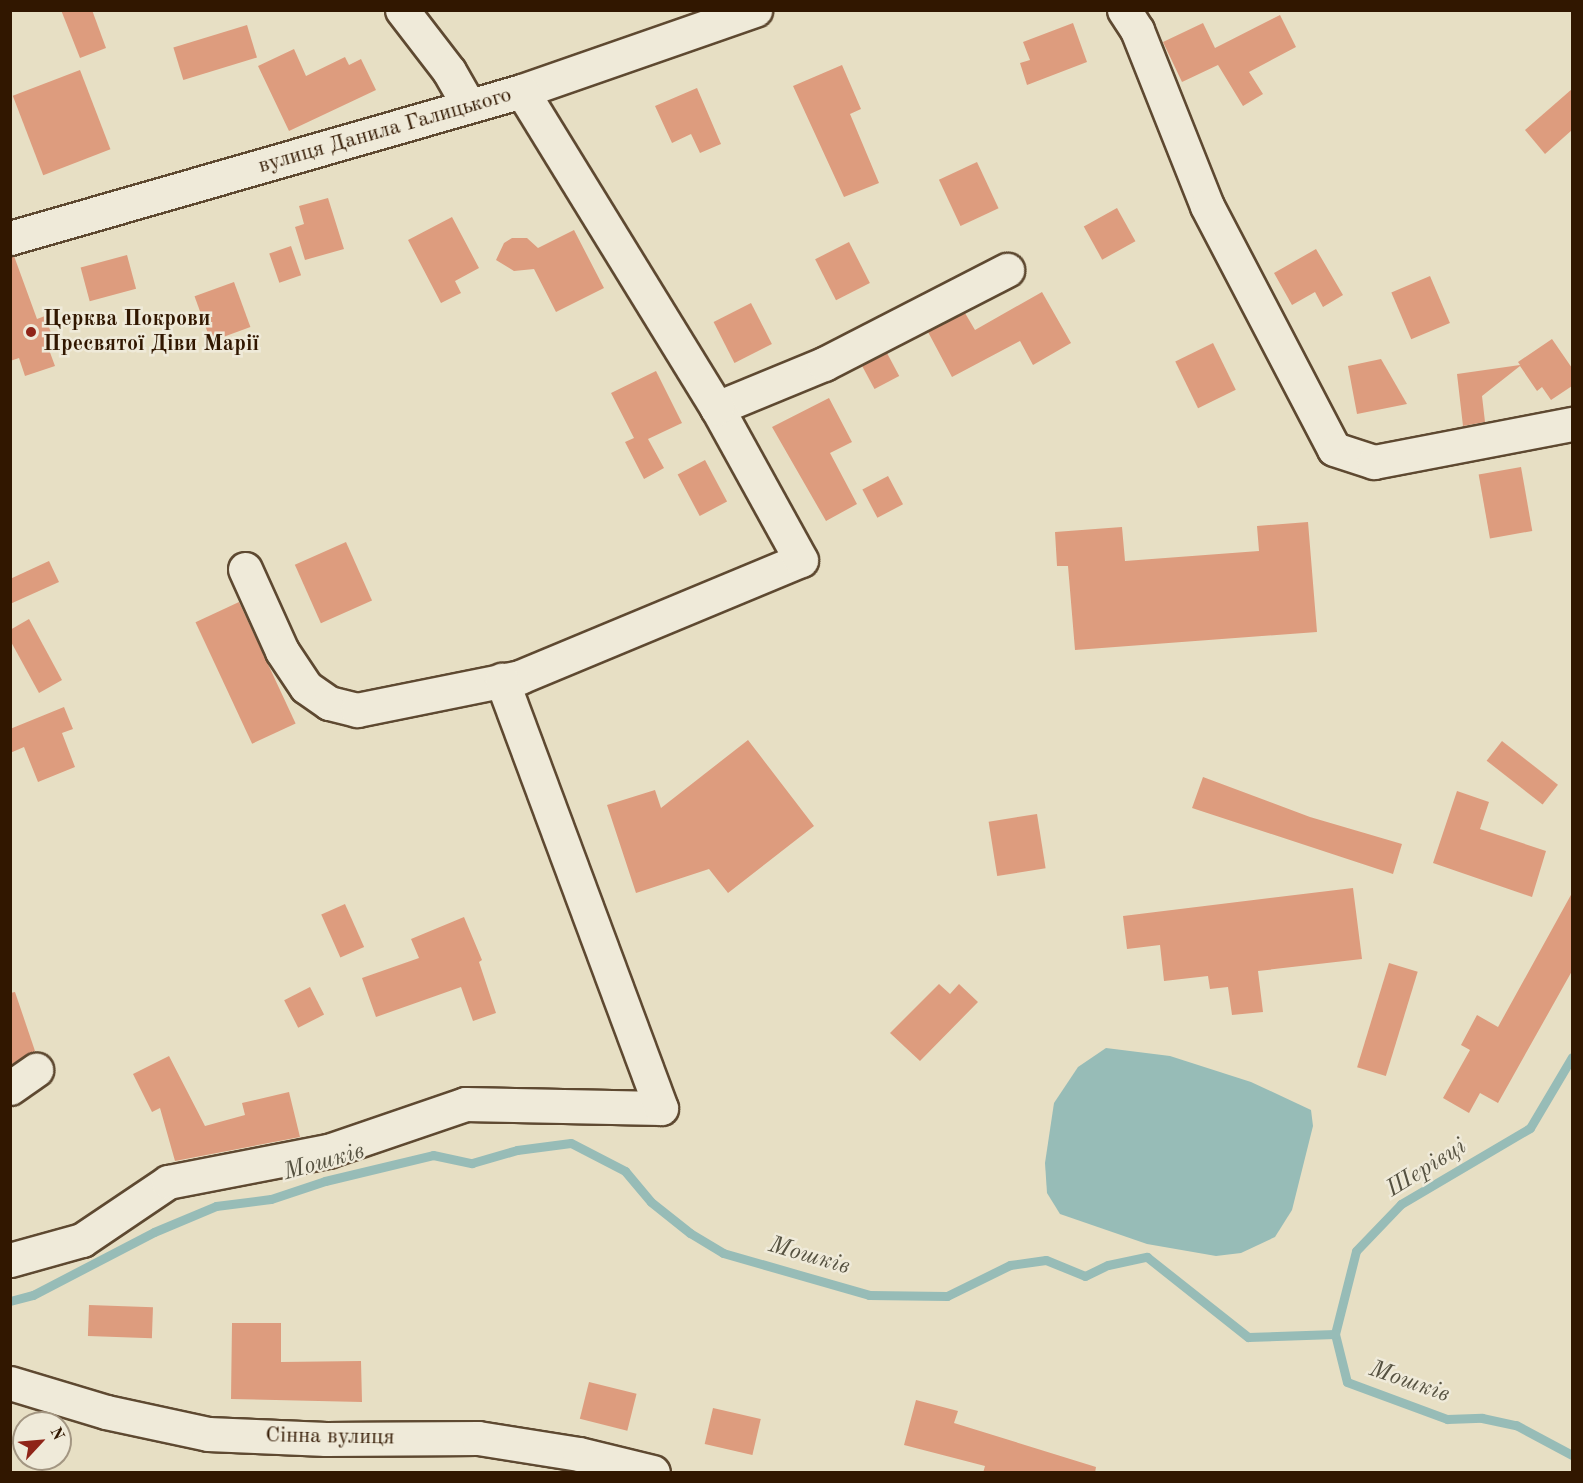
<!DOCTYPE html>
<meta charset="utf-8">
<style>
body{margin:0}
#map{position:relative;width:1583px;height:1483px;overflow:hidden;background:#e7dfc4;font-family:"Old Standard TT",serif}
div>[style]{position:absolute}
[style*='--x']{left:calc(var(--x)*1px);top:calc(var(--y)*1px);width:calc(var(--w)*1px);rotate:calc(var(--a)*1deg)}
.water>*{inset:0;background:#97bcb7}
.stream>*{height:9px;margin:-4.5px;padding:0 4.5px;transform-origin:4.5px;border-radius:4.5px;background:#97bcb7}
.building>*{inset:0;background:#dd9c7e;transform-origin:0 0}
.roads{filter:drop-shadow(2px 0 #5e4931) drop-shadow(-2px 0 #5e4931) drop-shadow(0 2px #5e4931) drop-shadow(0 -2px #5e4931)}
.minor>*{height:33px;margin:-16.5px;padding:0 16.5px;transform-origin:16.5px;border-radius:16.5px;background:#efead9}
.dots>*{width:16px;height:16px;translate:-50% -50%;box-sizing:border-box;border:3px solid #efead9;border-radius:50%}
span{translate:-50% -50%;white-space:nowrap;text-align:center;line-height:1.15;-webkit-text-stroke:5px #efead9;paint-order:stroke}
.street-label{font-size:22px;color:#311700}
.poi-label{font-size:22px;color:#311700;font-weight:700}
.left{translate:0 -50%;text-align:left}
.water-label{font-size:24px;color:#555140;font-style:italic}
.frame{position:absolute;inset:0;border:12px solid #311700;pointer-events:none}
.north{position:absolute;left:12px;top:1411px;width:60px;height:60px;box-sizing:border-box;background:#efead9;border:2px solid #a39682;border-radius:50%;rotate:64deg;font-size:16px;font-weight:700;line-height:24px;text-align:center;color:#311700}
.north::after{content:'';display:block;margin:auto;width:21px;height:27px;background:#8f2418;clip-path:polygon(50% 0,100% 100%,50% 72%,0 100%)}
</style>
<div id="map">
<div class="water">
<div style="clip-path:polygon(1106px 1048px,1170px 1056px,1251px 1082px,1311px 1110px,1313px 1126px,1292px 1210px,1275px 1237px,1241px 1253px,1216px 1256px,1147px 1244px,1060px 1214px,1047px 1193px,1045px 1163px,1054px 1103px,1078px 1067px)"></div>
</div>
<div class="stream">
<div style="--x:1572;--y:1057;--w:82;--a:120.6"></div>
<div style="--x:1530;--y:1128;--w:150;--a:149.5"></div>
<div style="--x:1401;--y:1204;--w:65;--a:133.8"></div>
<div style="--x:1356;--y:1251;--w:86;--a:104.2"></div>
<div style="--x:1335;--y:1334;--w:49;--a:76"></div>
<div style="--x:1347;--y:1382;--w:107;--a:20.3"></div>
<div style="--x:1447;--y:1419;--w:35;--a:-2"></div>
<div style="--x:1482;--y:1418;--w:35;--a:12"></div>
<div style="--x:1516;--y:1425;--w:64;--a:28.2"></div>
<div style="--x:10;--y:1301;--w:24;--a:-15"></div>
<div style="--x:33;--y:1295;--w:136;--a:-27.5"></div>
<div style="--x:154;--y:1232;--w:67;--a:-22.8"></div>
<div style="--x:216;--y:1206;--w:55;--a:-7.3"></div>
<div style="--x:271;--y:1199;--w:57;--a:-18.4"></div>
<div style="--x:325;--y:1181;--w:111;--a:-13.5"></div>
<div style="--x:433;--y:1155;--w:40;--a:12"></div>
<div style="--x:472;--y:1163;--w:47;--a:-16.1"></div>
<div style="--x:517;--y:1150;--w:54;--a:-7.4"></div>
<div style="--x:571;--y:1143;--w:61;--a:27.4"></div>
<div style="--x:625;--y:1171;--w:40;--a:50"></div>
<div style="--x:651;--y:1202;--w:50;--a:38.5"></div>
<div style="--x:690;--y:1233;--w:39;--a:31"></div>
<div style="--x:723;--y:1253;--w:152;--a:16"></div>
<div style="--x:869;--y:1295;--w:78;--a:0.7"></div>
<div style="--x:947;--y:1296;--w:70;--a:-26.2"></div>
<div style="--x:1010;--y:1265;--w:36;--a:-8"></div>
<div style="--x:1046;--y:1260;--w:42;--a:22.3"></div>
<div style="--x:1085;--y:1276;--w:25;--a:-26"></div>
<div style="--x:1108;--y:1265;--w:40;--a:-12"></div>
<div style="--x:1147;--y:1257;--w:129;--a:38.4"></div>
<div style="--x:1248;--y:1337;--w:87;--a:-2"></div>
</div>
<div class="building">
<div style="clip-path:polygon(61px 10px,92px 10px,106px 48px,80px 58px)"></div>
<div style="clip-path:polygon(1280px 15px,1296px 47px,1249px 72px,1263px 94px,1243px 106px,1218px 65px,1182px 82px,1163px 42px,1203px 23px,1215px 48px)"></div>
<div style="clip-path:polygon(1073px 23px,1087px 62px,1027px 85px,1020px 63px,1030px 60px,1023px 42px)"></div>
<div style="left:247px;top:25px;width:34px;height:77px;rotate:73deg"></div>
<div style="clip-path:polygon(294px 49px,306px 76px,345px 57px,349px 65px,361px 59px,376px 90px,289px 131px,258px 66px)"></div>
<div style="clip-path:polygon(842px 65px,861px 109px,850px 114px,879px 183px,844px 197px,793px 86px)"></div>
<div style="left:80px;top:70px;width:85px;height:72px;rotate:69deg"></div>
<div style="clip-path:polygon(697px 88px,721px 144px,700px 153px,691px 134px,672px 143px,655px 106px)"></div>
<div style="clip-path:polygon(1572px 89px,1572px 130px,1545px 154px,1525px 130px)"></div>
<div style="left:977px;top:162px;width:51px;height:42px;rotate:65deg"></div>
<div style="clip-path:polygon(328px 198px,344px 249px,305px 260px,295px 227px,304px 224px,299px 206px)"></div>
<div style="left:1117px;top:208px;width:38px;height:38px;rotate:61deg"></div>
<div style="clip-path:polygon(452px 217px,479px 268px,455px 281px,461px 293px,441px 303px,408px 240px)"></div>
<div style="clip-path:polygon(574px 230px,604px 288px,556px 312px,534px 269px,514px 271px,496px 260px,504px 243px,512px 238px,527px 238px,538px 248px)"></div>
<div style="left:849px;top:242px;width:46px;height:38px;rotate:63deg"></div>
<div style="left:291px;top:246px;width:31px;height:23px;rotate:71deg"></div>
<div style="clip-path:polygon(1316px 249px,1343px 295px,1323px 307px,1315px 292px,1292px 305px,1274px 273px)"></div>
<div style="left:127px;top:255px;width:35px;height:48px;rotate:75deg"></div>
<div style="clip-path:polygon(10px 256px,14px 256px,37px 319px,45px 316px,55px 344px,48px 347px,55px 366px,25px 376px,19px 358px,10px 361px)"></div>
<div style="left:1430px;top:276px;width:51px;height:42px;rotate:67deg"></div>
<div style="left:234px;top:282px;width:48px;height:42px;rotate:70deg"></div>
<div style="clip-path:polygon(1042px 292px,1071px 343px,1033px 365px,1020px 341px,952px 377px,928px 332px,965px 313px,975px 330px)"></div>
<div style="left:751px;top:303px;width:46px;height:42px;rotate:63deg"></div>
<div style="clip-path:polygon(1552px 339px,1572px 368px,1572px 386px,1551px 400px,1542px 387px,1537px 391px,1520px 366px,1482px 396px,1485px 422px,1463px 426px,1457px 374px,1520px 365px,1518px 362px)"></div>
<div style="left:1213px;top:343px;width:52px;height:42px;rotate:64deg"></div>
<div style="left:887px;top:353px;width:26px;height:28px;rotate:62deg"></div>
<div style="clip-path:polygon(1381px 359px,1407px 404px,1357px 414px,1348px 366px)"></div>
<div style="clip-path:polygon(656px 371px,682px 423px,648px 439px,664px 468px,644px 479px,625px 442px,634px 438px,611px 393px)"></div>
<div style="clip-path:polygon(829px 398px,852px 442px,830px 453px,857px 504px,826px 521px,772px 427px)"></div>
<div style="left:705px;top:460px;width:47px;height:31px;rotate:62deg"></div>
<div style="left:1521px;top:467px;width:65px;height:43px;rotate:80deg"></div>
<div style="left:888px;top:476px;width:32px;height:29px;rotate:62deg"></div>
<div style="clip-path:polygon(1308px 522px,1317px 632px,1075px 650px,1068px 566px,1057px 566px,1055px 532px,1122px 527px,1125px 561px,1259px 551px,1257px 526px)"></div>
<div style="left:346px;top:542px;width:64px;height:56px;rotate:66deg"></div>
<div style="clip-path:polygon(49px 561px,59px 582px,10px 604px,10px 579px)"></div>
<div style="left:239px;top:602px;width:134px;height:48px;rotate:65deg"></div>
<div style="clip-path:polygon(29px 619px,62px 680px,39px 693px,10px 640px,10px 630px)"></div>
<div style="clip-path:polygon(64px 707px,73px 729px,62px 733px,75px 767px,38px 782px,24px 747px,10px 753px,10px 729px)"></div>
<div style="clip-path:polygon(748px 740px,814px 826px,728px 893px,709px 869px,636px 893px,607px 805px,655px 790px,661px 808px)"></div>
<div style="left:1502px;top:741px;width:71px;height:25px;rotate:38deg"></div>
<div style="clip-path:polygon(1203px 777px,1310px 817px,1402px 844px,1393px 874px,1192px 808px)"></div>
<div style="clip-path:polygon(1457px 791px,1489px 802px,1480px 829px,1546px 851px,1532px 897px,1433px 863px)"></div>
<div style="left:1037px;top:814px;width:55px;height:49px;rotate:81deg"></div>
<div style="clip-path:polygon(1353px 888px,1362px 959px,1258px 971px,1263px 1012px,1232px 1015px,1228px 987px,1210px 989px,1208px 976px,1164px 981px,1160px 945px,1127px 949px,1123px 916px)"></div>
<div style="clip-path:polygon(1572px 893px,1572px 971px,1498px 1103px,1480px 1093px,1469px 1113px,1443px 1098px,1470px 1050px,1461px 1045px,1477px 1015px,1498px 1027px)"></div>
<div style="left:345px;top:904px;width:47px;height:26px;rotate:66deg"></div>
<div style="clip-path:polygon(464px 917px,482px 960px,479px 962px,496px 1013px,473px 1021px,461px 987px,376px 1017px,362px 978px,419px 958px,411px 939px)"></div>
<div style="left:1389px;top:963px;width:30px;height:109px;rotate:17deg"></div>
<div style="clip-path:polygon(939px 984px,950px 994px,959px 984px,978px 1002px,920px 1061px,890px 1033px)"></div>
<div style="left:310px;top:987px;width:31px;height:29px;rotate:63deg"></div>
<div style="clip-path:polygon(15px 992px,35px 1051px,10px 1065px,10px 993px)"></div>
<div style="clip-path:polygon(169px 1056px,205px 1126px,245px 1115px,242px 1103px,289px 1092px,300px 1137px,175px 1161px,160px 1108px,152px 1112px,133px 1074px)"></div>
<div style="left:89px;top:1305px;width:64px;height:31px;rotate:2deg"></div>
<div style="clip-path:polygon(232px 1323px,281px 1323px,281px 1362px,361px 1361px,362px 1402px,231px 1399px)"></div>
<div style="left:589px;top:1382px;width:49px;height:38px;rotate:14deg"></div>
<div style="clip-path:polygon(916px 1400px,958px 1411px,954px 1423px,1096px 1467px,1095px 1473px,983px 1473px,985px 1466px,904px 1445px)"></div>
<div style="left:713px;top:1408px;width:49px;height:37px;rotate:13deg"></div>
</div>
<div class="roads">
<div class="minor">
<div style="--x:402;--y:10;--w:77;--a:52.4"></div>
<div style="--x:449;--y:71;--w:40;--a:60.3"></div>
<div style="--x:1124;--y:10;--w:24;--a:57"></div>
<div style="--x:1137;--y:30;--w:189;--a:68.3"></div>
<div style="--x:1207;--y:206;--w:274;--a:62.4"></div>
<div style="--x:1334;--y:449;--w:42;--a:18"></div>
<div style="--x:1374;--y:462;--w:202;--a:-10.9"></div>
<div style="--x:10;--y:238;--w:533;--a:-16.02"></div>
<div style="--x:522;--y:91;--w:247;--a:-19.2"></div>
<div style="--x:717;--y:408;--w:116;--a:-22.4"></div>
<div style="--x:824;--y:364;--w:206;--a:-27.2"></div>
<div style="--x:245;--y:569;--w:90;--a:65.7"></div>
<div style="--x:282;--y:651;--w:43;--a:56.3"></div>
<div style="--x:306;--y:687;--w:28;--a:35"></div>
<div style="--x:329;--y:703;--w:29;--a:14"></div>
<div style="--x:357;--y:710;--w:166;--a:-11.4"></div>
<div style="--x:520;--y:677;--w:304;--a:-22.6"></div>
<div style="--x:801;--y:560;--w:174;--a:-118.9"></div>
<div style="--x:717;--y:408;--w:372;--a:-121.6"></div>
<div style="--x:10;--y:1088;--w:32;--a:-35"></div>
<div style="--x:10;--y:1260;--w:75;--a:-15.5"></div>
<div style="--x:82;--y:1240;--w:104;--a:-34"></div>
<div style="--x:168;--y:1182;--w:163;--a:-11"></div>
<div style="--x:328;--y:1151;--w:145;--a:-18.9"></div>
<div style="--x:465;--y:1104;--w:196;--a:1.2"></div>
<div style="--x:661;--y:1108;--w:457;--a:-110.4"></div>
<div style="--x:10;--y:1383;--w:100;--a:16.8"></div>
<div style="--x:106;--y:1412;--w:104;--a:12.2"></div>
<div style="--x:208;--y:1434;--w:118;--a:2.4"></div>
<div style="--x:326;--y:1439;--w:152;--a:-0.4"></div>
<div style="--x:478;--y:1438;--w:102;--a:9"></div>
<div style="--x:579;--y:1454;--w:76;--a:13.7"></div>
</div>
</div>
<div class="dots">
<div style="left:31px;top:332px;background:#8f2418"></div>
</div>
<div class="street-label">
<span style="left:385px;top:131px;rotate:-16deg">вулиця Данила Галицького</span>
<span style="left:330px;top:1437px;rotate:1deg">Сінна вулиця</span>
</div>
<div class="poi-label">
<span class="left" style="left:43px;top:332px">Церква Покрови<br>Пресвятої Діви Марії</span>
</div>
<div class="water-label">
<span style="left:324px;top:1163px;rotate:-16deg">Мошків</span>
<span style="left:1427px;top:1169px;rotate:-32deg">Шерівці</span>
<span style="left:809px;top:1257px;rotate:16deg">Мошків</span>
<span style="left:1409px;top:1383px;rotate:19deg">Мошків</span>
</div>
<div class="frame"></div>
<div class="north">N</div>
</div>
